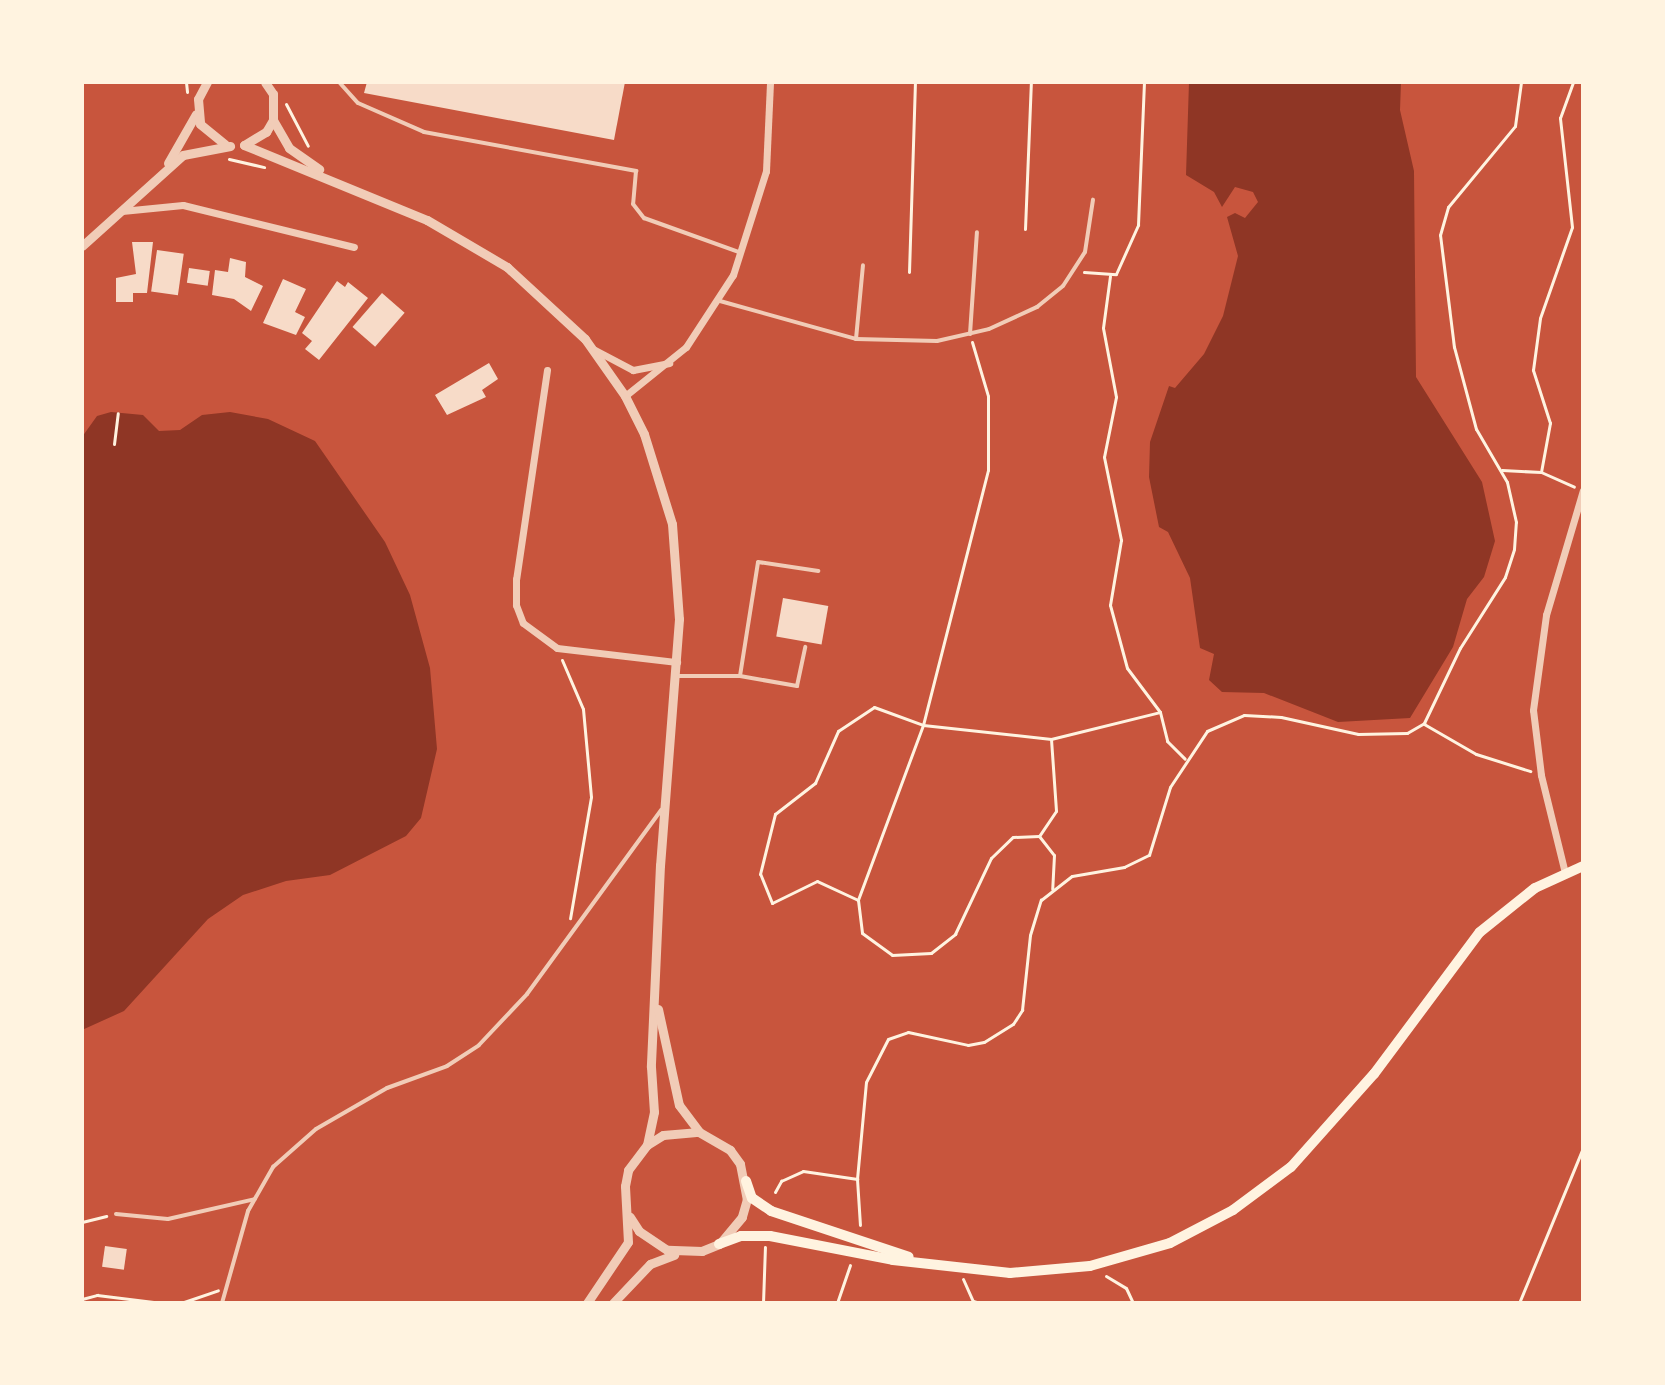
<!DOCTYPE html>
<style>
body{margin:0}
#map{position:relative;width:1665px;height:1385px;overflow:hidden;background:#c8553d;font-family:"Alegreya Sans",sans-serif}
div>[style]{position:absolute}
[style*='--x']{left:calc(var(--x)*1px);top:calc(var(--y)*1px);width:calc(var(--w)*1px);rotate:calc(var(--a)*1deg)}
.water>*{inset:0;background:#8f3625}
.building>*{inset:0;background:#f7dbc8;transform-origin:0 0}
.path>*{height:3px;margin:-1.5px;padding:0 1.5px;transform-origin:1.5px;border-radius:1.5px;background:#fff3e0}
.service>*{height:4px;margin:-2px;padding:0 2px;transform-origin:2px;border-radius:2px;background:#f1ccb7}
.minor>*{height:7px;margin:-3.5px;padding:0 3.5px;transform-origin:3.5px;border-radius:3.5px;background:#f1ccb7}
.tertiary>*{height:9px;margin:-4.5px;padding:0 4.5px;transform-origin:4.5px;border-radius:4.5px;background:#f1ccb7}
.secondary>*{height:10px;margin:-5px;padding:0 5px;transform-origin:5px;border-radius:5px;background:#fff3e0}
span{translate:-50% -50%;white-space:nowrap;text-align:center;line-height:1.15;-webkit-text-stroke:8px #fff3e0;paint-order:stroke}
.frame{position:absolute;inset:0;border:84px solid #fff3e0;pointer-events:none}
</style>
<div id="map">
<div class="water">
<div style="clip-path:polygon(1189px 82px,1401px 82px,1400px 110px,1414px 171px,1416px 377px,1482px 482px,1495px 541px,1484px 577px,1467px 599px,1453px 647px,1410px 718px,1338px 722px,1264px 693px,1222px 692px,1209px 680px,1214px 654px,1200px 648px,1190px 578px,1168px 532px,1159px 527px,1149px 477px,1150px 442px,1169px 386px,1175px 388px,1204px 354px,1223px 316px,1238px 256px,1227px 217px,1235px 213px,1245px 218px,1258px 202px,1253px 192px,1235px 187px,1222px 207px,1214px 192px,1186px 175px)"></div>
<div style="clip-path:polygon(111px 412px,143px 415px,159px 431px,180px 430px,202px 415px,230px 412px,268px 419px,315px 441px,385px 542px,410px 595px,430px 668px,437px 749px,421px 818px,406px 836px,330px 875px,286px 881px,243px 895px,208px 919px,124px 1011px,82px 1030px,82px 437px,97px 416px)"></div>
</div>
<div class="building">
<div style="clip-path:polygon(367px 82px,625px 82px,614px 140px,364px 93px)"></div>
<div style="clip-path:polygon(132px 242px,153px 242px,147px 293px,133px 293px,133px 302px,116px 302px,116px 278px,136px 274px)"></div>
<div style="left:157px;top:250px;width:27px;height:42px;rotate:8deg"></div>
<div style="clip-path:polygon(230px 258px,246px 262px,245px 277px,263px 286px,251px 311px,234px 299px,212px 295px,215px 270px,228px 272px)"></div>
<div style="left:189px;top:268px;width:21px;height:15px;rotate:8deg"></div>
<div style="clip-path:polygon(283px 279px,306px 289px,295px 312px,305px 317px,296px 335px,263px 323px)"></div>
<div style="clip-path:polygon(337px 281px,345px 287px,348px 282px,368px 298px,319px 360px,305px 349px,312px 341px,302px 333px)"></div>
<div style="left:382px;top:293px;width:30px;height:45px;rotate:41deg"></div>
<div style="clip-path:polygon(489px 363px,498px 379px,482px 390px,486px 397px,447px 415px,435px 395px)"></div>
<div style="left:783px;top:598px;width:46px;height:39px;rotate:10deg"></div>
<div style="left:105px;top:1246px;width:22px;height:21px;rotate:8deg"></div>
</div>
<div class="path">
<div style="--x:186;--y:82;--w:10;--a:84"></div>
<div style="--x:286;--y:104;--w:47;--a:62.4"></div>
<div style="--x:229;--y:159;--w:36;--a:13"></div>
<div style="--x:1025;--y:229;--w:147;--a:-87.7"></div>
<div style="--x:909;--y:272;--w:190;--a:-88.2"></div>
<div style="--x:1084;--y:272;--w:32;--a:4"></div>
<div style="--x:1116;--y:274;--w:54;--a:-65.8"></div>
<div style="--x:1138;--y:225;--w:143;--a:-87.6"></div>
<div style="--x:1110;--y:276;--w:52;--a:97.7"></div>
<div style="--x:1103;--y:328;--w:70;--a:79.3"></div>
<div style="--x:1116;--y:397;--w:61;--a:101.3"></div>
<div style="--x:1104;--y:457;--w:85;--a:78.4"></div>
<div style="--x:1121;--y:540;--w:66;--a:99.6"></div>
<div style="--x:1110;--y:605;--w:65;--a:74.9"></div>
<div style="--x:1127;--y:668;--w:55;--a:53.1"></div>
<div style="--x:1160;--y:712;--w:30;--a:76"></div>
<div style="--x:1167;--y:741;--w:25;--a:45"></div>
<div style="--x:972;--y:342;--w:56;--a:73.5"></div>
<div style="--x:988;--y:396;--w:74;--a:90"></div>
<div style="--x:988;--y:470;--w:263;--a:104.3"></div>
<div style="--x:923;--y:725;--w:187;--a:110.4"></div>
<div style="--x:858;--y:900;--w:33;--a:83"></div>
<div style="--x:862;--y:933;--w:37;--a:36"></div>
<div style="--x:892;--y:955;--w:39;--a:-3"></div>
<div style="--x:931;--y:953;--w:31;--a:-38"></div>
<div style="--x:955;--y:934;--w:84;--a:-64.7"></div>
<div style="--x:991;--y:858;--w:30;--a:-44"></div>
<div style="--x:1013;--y:837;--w:26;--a:-2"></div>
<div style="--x:1039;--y:836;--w:24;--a:52"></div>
<div style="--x:1054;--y:855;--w:34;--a:93"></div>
<div style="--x:114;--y:444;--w:31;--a:-83"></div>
<div style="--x:1502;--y:470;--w:39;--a:3"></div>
<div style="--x:1541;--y:472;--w:36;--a:24"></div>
<div style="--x:1541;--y:472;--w:50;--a:-79.6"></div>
<div style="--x:1550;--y:423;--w:56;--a:-107.8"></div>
<div style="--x:1533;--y:370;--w:52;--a:-82.3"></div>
<div style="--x:1540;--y:318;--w:96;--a:-70.6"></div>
<div style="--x:1572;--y:227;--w:110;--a:-96.3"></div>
<div style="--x:1560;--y:118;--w:38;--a:-70"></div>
<div style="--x:562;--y:660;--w:53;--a:66.8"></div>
<div style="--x:583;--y:709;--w:88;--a:84.8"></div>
<div style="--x:591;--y:797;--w:123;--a:99.8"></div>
<div style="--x:1424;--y:724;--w:60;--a:30"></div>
<div style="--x:1476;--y:754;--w:57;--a:17.5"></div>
<div style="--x:1051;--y:739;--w:112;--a:-13.9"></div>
<div style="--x:858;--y:900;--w:45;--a:-155.1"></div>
<div style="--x:817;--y:881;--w:50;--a:153.9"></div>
<div style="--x:772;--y:903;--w:31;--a:-112"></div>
<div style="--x:760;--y:874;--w:62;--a:-76"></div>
<div style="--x:775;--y:814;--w:51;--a:-37.8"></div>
<div style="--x:815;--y:783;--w:57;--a:-66.1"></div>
<div style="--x:838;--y:731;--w:43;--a:-33.7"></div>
<div style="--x:874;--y:707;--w:52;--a:20.2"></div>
<div style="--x:923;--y:725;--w:129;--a:6.2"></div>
<div style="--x:1051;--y:739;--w:72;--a:86"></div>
<div style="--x:1056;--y:811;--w:30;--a:124"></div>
<div style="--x:857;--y:1179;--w:46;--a:86.3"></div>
<div style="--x:775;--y:1192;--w:13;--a:-61"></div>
<div style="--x:781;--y:1181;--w:24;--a:-24"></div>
<div style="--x:803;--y:1171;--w:55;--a:8.4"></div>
<div style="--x:857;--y:1179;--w:97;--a:-84.7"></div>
<div style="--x:866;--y:1082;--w:48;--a:-62.9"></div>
<div style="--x:888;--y:1039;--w:21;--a:-19"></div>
<div style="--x:908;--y:1032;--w:61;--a:12.2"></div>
<div style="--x:968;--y:1045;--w:16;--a:-11"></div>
<div style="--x:984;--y:1042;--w:34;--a:-32"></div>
<div style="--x:1013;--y:1024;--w:17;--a:-57"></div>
<div style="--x:1022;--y:1010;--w:75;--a:-83.9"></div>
<div style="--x:1030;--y:935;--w:37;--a:-73"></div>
<div style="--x:1041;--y:900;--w:39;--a:-38"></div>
<div style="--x:1072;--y:876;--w:53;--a:-9.8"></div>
<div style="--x:1124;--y:867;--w:28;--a:-26"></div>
<div style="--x:1149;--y:855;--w:71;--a:-72.8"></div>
<div style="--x:1170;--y:787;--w:67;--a:-56.5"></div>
<div style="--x:1207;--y:731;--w:40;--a:-23.4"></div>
<div style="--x:1244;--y:715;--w:37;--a:3"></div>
<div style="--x:1281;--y:717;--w:79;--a:12.4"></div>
<div style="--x:1358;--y:734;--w:49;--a:-1.2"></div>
<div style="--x:1407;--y:733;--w:20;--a:-30"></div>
<div style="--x:1424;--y:723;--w:83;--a:-64.4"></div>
<div style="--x:1460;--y:648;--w:84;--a:-57.6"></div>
<div style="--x:1505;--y:577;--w:29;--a:-72"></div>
<div style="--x:1514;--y:549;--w:27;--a:-86"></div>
<div style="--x:1516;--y:522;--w:41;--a:-102.7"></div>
<div style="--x:1507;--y:482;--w:61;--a:-120.3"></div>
<div style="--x:1476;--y:429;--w:85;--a:-105"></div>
<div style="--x:1454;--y:347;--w:113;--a:-97.1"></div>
<div style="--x:1440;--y:235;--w:29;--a:-74"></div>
<div style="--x:1448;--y:207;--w:105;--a:-50.4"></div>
<div style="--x:1515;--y:126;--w:44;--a:-82.2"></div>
<div style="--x:82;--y:1222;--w:25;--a:-14"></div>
<div style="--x:1106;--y:1276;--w:23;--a:31"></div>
<div style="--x:1126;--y:1288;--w:17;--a:65"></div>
<div style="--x:963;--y:1279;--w:24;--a:66"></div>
<div style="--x:973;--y:1301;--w:7;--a:16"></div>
<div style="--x:82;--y:1299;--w:16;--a:-15"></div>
<div style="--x:97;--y:1295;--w:65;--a:7"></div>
<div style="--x:181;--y:1303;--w:39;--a:-19"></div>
<div style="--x:763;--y:1303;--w:56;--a:-88"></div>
<div style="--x:837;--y:1303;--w:40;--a:-71.1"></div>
<div style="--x:1519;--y:1303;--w:168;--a:-67.6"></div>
</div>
<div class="service">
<div style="--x:339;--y:82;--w:28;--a:48"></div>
<div style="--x:358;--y:103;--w:72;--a:23.7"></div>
<div style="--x:424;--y:132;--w:216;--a:10.4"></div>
<div style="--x:636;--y:171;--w:33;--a:95"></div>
<div style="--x:633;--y:204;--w:18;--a:52"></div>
<div style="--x:644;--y:218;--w:101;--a:19.7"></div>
<div style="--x:720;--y:301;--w:141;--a:15.6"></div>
<div style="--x:856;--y:339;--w:81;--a:1.4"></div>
<div style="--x:937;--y:341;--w:53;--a:-13"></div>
<div style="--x:989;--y:329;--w:53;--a:-24.6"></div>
<div style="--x:1037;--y:307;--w:33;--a:-39"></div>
<div style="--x:1063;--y:286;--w:40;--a:-57.1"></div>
<div style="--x:1085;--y:252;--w:53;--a:-81.3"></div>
<div style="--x:970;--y:334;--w:102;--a:-86.1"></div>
<div style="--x:856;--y:339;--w:74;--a:-84.6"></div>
<div style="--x:676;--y:676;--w:64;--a:0"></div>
<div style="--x:740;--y:676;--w:58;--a:10"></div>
<div style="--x:797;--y:686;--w:40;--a:-78"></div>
<div style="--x:740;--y:676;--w:115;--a:-81"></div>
<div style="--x:758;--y:562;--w:61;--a:8.5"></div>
<div style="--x:116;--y:1214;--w:52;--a:5.5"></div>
<div style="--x:168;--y:1219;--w:89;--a:-12.9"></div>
<div style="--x:222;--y:1303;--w:96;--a:-74.2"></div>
<div style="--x:248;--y:1211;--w:51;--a:-60.4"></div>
<div style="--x:273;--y:1167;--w:57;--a:-41.5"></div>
<div style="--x:316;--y:1129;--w:82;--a:-30"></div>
<div style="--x:387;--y:1088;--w:64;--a:-20.1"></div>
<div style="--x:447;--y:1066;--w:38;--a:-33"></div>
<div style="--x:479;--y:1045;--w:70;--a:-46.7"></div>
<div style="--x:527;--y:994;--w:228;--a:-53.9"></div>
</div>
<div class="minor">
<div style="--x:122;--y:211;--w:61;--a:-5.6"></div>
<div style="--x:183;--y:205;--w:176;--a:13.8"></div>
<div style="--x:595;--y:350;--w:43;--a:27.8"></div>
<div style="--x:633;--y:370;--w:37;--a:-11"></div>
<div style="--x:547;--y:370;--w:211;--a:98.4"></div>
<div style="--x:516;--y:579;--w:26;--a:90"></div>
<div style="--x:516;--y:605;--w:19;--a:69"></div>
<div style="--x:523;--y:623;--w:42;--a:36.3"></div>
<div style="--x:557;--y:648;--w:121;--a:6.7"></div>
<div style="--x:625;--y:396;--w:78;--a:-38.8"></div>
<div style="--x:686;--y:347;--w:86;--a:-56.9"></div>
<div style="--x:733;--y:275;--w:109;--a:-72.4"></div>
<div style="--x:766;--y:171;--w:89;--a:-87.4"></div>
<div style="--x:1565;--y:873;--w:101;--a:-103.8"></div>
<div style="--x:1541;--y:775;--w:65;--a:-97"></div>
<div style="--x:1533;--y:710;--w:96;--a:-82.2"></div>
<div style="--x:1546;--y:615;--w:130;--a:-73.5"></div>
</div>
<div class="tertiary">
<div style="--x:207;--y:82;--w:19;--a:118"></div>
<div style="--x:198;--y:99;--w:25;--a:85"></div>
<div style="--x:200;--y:124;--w:32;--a:39"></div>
<div style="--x:273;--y:120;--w:32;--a:60"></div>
<div style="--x:289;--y:148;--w:37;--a:35"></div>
<div style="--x:244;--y:145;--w:198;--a:22.3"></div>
<div style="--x:427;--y:220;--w:93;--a:30.4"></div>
<div style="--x:507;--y:267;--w:106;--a:42.7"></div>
<div style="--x:585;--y:339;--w:70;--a:54.9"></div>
<div style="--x:625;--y:396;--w:42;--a:63.4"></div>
<div style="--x:644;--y:434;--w:94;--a:72.7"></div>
<div style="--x:672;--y:524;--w:95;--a:85.8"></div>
<div style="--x:679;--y:619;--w:247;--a:94.4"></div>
<div style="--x:660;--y:865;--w:202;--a:92.6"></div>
<div style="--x:651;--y:1067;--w:45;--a:86.2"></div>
<div style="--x:654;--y:1112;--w:34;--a:102"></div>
<div style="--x:244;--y:145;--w:26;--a:-31"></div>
<div style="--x:266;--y:132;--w:14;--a:-60"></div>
<div style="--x:273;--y:120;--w:26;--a:-90"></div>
<div style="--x:273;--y:94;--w:14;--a:-124"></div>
<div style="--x:168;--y:163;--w:56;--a:-60.3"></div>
<div style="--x:82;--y:246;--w:136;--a:-42"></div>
<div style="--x:183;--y:155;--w:48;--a:-10.8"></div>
<div style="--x:658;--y:1009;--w:98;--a:77.7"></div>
<div style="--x:679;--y:1105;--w:34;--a:53"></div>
<div style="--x:587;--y:1303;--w:73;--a:-56.1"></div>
<div style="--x:628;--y:1242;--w:56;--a:-93.1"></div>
<div style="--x:625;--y:1186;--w:16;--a:-79"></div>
<div style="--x:628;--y:1170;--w:31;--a:-53"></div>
<div style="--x:647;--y:1145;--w:19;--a:-32"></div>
<div style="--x:663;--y:1135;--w:36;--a:-5"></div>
<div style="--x:699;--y:1132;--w:36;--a:30"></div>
<div style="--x:730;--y:1150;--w:17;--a:54"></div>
<div style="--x:740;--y:1164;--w:36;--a:79"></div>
<div style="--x:747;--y:1199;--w:19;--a:106"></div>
<div style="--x:742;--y:1217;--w:35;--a:130"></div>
<div style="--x:719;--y:1244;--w:18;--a:158"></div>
<div style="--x:702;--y:1251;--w:35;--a:-178"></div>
<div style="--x:667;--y:1250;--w:34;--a:-146"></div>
<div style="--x:639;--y:1231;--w:17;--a:-123"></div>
<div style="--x:613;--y:1303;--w:54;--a:-46.5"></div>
<div style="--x:650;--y:1264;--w:26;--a:-21"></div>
</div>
<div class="secondary">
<div style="--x:746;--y:1181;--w:18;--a:71"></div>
<div style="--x:752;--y:1198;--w:23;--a:34"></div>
<div style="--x:771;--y:1211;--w:145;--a:18.4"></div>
<div style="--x:719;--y:1244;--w:23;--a:-20"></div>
<div style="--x:741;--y:1236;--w:29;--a:0"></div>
<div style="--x:770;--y:1236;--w:125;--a:11"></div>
<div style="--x:893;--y:1260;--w:118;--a:6.3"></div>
<div style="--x:1010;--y:1273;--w:80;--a:-5"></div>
<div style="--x:1090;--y:1266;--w:83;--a:-16"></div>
<div style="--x:1170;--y:1243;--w:71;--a:-27.6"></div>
<div style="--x:1233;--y:1210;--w:72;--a:-36.6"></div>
<div style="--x:1291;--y:1167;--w:125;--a:-48.3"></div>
<div style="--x:1374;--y:1074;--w:177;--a:-53.3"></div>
<div style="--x:1480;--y:932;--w:70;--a:-38.7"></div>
<div style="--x:1535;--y:888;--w:53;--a:-24.6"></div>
</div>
<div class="frame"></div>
</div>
